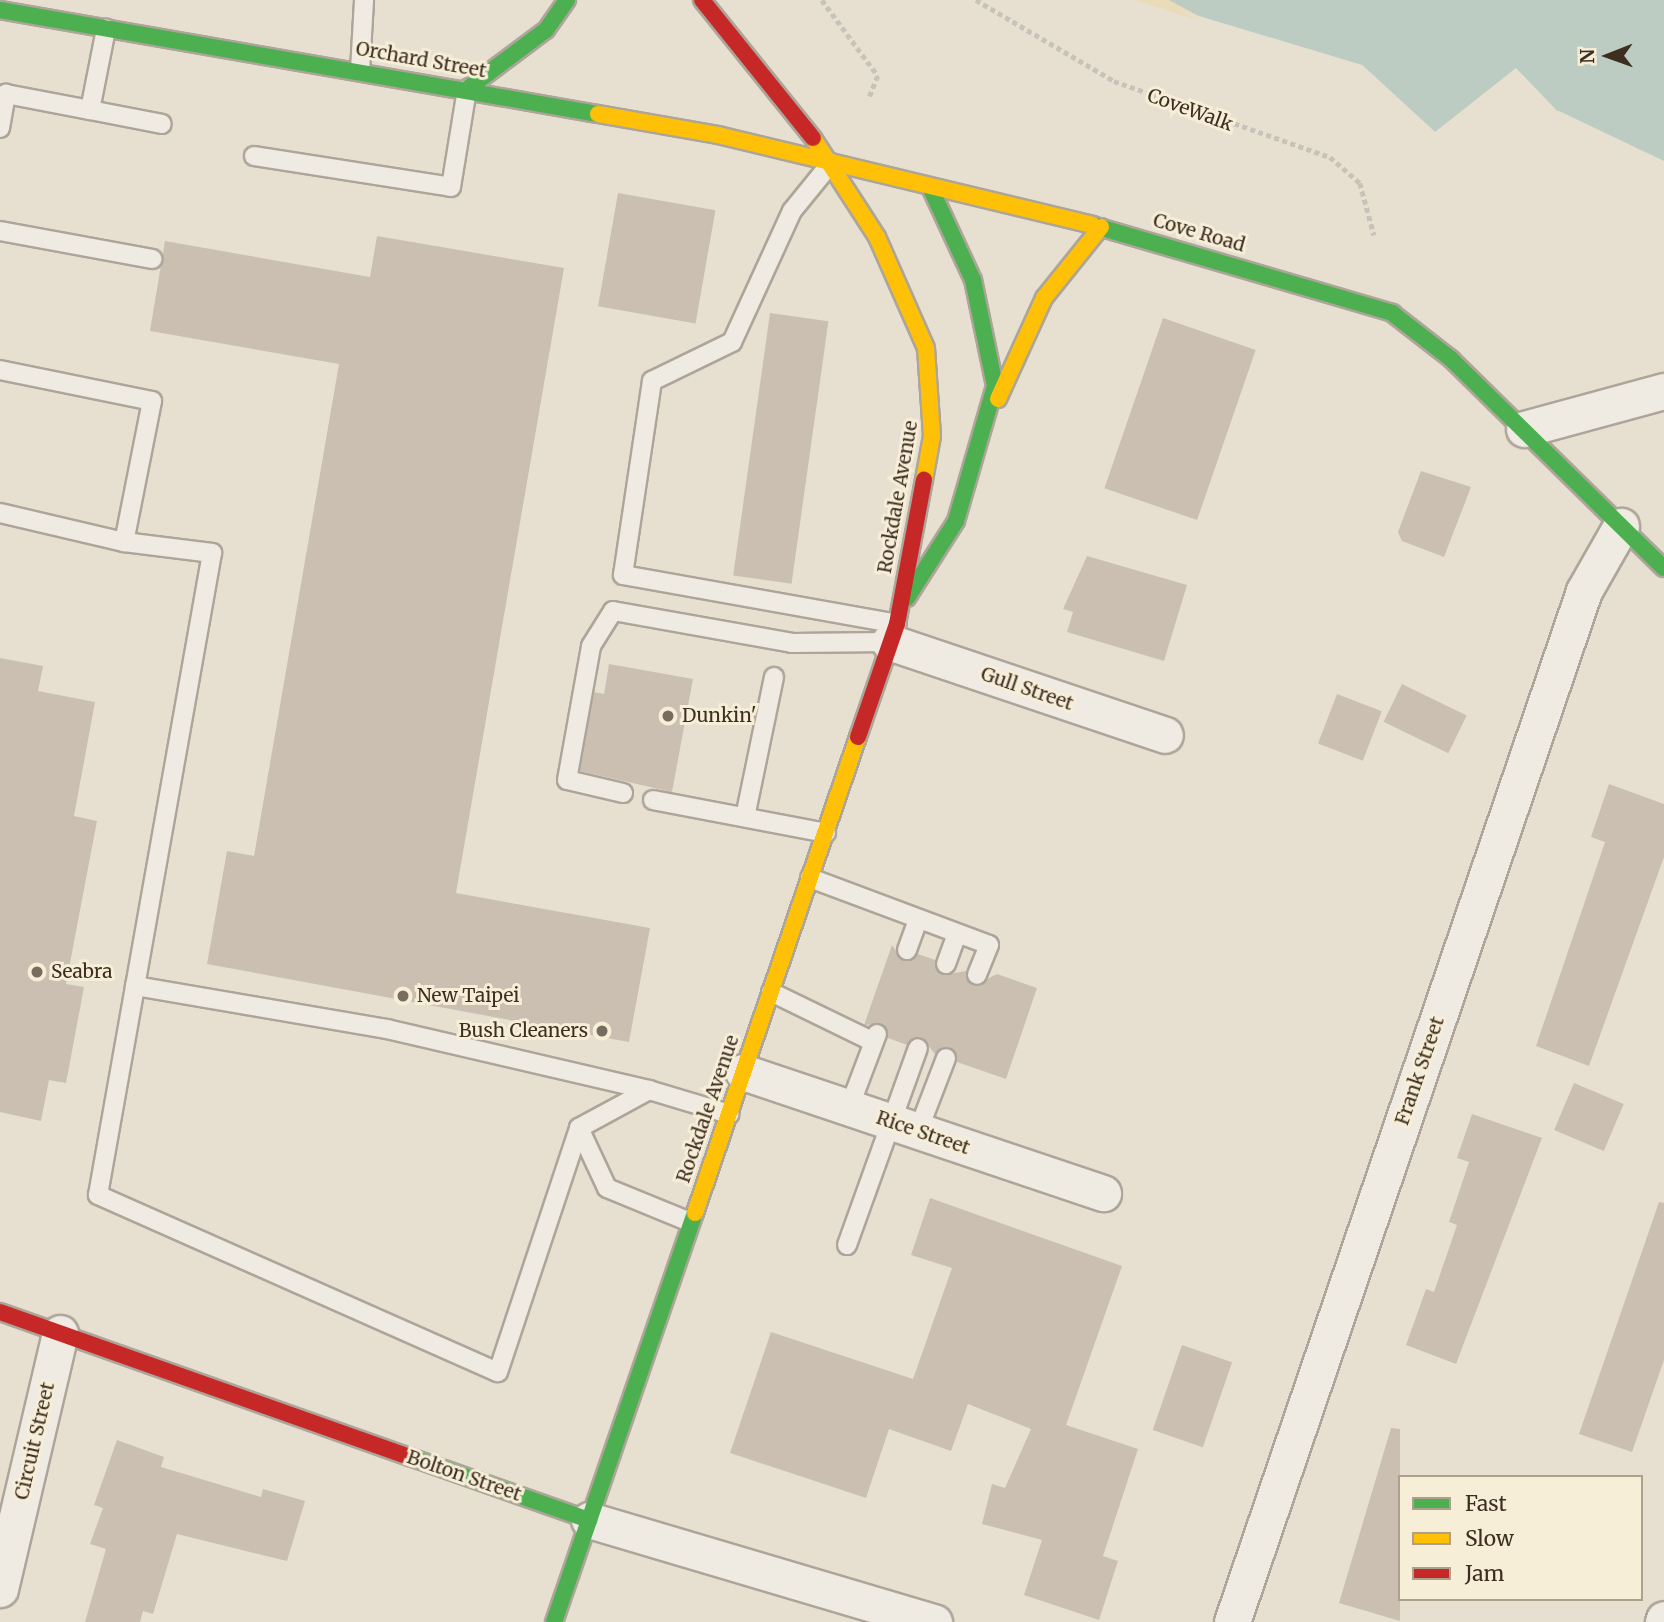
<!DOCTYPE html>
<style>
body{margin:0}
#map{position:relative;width:1664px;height:1622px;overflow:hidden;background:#e7e0d1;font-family:Merriweather,serif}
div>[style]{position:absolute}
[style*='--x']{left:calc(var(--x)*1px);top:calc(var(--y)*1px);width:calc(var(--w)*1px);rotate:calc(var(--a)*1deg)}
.sand>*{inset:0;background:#eadcb9}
.water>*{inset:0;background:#bcccc2}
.pier>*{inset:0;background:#e7e0d1}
.building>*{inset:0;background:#cbbfb2;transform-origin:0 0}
.path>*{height:4.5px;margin-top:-2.25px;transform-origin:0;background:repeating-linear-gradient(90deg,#c8c2b9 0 5px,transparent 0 8.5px)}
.roads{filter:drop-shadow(2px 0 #ada599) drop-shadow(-2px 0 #ada599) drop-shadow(0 2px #ada599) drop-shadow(0 -2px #ada599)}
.lane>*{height:18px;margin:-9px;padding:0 9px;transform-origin:9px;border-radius:9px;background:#efebe3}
.street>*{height:35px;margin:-17.5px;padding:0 17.5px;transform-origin:17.5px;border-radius:17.5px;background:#efebe3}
.fast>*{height:16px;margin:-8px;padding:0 8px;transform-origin:8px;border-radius:8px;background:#4caf50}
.slow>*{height:16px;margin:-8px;padding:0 8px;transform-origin:8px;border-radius:8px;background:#ffc107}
.jam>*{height:16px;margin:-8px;padding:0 8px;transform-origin:8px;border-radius:8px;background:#c62828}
.dots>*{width:19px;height:19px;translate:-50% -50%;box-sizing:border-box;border:4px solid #f7eed8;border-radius:50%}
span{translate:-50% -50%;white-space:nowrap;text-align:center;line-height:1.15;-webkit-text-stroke:6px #f7eed8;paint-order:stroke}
.street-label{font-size:19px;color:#3d2e20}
.poi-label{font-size:19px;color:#3d2e20}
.left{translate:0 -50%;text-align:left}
.right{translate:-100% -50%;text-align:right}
.legend{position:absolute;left:1398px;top:1475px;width:245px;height:126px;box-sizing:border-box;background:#f7eed8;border:2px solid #ada18e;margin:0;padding:9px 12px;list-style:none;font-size:21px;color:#3d2e20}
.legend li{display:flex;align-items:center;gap:14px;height:35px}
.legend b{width:35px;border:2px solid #ada18e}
.north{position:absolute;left:1573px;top:21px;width:70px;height:70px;-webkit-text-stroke:5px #f7eed8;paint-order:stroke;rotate:269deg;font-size:19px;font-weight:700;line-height:28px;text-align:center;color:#3d2e20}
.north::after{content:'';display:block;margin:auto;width:24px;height:32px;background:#3d2e20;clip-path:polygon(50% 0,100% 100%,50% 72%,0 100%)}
</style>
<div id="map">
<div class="sand">
<div style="clip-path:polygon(1135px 0,1221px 0,1221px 28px)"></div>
</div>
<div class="water">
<div style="clip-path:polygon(1169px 0,1664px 0,1664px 161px,1559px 111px,1501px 105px,1435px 132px,1362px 65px,1221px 28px)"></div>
</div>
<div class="pier">
<div style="clip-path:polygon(1179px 10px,1362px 65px,1435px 132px,1516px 68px,1562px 116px,1502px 109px,1435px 135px,1360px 68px,1220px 31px)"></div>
</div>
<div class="building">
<div style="left:618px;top:193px;width:99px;height:115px;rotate:10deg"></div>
<div style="clip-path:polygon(377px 236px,564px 268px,456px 893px,650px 928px,629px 1042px,207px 964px,227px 851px,254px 856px,339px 364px,150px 331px,165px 241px,370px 277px)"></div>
<div style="left:770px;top:313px;width:59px;height:265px;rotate:8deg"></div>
<div style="left:1163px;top:318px;width:98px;height:180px;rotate:19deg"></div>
<div style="clip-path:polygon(1421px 471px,1471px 487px,1444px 557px,1402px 541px,1398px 532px)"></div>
<div style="clip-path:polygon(1087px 556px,1187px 585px,1164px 661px,1067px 632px,1073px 612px,1063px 609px)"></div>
<div style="clip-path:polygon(0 658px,43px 666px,38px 691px,95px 702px,74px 816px,97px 821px,66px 984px,84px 987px,66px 1083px,49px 1080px,41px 1121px,0 1112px)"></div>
<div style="clip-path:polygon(609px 664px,693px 679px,672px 792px,580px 771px,594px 692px,604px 694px)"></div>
<div style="left:1402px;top:684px;width:72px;height:42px;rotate:26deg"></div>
<div style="left:1337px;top:694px;width:48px;height:53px;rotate:21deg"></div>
<div style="clip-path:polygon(1609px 784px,1664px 804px,1664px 857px,1589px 1066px,1536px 1046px,1605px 842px,1591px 837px)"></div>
<div style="clip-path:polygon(892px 945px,904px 961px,918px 954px,935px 960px,943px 975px,966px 971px,973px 986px,997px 974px,1037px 988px,1006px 1079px,957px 1062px,949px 1047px,935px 1054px,922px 1038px,907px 1045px,888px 1038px,882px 1024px,864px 1025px)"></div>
<div style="left:1574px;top:1083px;width:54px;height:51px;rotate:23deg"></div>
<div style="clip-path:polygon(1472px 1114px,1542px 1138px,1456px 1364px,1406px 1345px,1426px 1289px,1434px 1292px,1457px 1225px,1449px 1222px,1469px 1162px,1457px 1158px)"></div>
<div style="clip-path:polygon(930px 1198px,1122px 1266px,1066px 1425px,1138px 1449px,1103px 1556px,1118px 1561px,1099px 1620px,1024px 1595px,1042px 1540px,982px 1524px,992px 1484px,1005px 1488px,1031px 1429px,968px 1404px,951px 1451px,889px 1429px,866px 1498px,730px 1453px,771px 1332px,913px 1379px,952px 1268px,911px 1255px)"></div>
<div style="clip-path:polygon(1659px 1202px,1664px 1203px,1664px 1360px,1632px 1452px,1579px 1434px)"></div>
<div style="left:1182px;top:1345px;width:53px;height:90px;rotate:19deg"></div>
<div style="clip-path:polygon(1391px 1428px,1400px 1429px,1400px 1621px,1339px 1603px)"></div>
<div style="clip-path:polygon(117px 1440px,164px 1457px,161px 1467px,261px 1497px,263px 1489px,305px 1501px,287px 1561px,177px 1534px,153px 1614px,143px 1611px,140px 1622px,85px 1622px,106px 1549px,90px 1544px,103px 1508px,94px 1505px)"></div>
</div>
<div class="path">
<div style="--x:822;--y:0;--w:94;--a:53.6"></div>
<div style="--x:878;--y:76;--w:22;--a:112"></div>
<div style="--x:976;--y:0;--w:160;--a:30.4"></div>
<div style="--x:1114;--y:81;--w:229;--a:19.4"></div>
<div style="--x:1330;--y:157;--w:40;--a:41"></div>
<div style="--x:1360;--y:183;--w:54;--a:74.9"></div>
</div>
<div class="roads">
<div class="lane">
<div style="--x:360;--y:70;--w:70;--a:-86.7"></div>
<div style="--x:90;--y:110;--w:73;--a:11"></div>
<div style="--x:0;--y:128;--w:35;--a:-80"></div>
<div style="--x:6;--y:94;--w:86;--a:10.8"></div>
<div style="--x:90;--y:110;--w:83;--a:-78.8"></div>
<div style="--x:254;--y:156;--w:199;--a:8.9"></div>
<div style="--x:451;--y:187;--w:99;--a:-80.7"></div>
<div style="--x:831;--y:163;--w:62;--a:129.1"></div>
<div style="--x:792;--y:211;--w:144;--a:114.6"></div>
<div style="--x:732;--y:342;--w:89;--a:154"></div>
<div style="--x:652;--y:381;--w:196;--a:98.5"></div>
<div style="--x:623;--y:575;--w:278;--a:10.1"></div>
<div style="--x:0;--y:231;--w:155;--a:10.4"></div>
<div style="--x:0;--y:370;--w:155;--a:11.5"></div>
<div style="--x:152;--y:401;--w:144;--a:101.2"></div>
<div style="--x:124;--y:542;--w:89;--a:7.1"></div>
<div style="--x:212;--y:553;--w:652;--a:100.07"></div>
<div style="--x:98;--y:1195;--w:437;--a:23.9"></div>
<div style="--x:498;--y:1372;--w:257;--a:-71.6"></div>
<div style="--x:579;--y:1128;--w:80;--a:-28.5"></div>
<div style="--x:649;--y:1090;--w:84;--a:16.7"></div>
<div style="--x:0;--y:513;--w:127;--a:13.2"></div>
<div style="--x:623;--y:793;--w:57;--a:-166.9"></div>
<div style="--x:567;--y:780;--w:136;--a:-79.8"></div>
<div style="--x:591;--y:646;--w:41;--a:-57.8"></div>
<div style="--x:613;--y:611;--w:182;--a:10.1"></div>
<div style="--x:792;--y:643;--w:97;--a:-0.6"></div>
<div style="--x:653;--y:800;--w:176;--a:10.8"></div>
<div style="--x:745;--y:817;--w:143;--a:-78.3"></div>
<div style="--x:810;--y:878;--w:191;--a:20.5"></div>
<div style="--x:989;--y:945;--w:32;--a:112"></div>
<div style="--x:907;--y:950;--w:33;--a:-70"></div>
<div style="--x:946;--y:964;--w:32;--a:-70"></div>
<div style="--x:135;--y:986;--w:256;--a:9.7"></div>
<div style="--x:387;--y:1029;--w:269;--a:13.1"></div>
<div style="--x:771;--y:992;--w:114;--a:25.9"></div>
<div style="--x:849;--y:1108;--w:79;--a:-69.3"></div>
<div style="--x:579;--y:1128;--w:66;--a:65"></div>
<div style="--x:607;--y:1188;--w:90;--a:22.3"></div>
<div style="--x:918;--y:1131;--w:78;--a:-69"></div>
<div style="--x:847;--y:1245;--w:209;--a:-70.2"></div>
</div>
<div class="street">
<div style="--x:1524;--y:429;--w:145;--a:-15.2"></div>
<div style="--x:889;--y:642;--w:291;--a:18.6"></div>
<div style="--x:743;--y:1072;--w:380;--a:18.6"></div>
<div style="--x:589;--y:1520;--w:360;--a:16.5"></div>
<div style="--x:0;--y:1589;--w:263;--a:-76.8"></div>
<div style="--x:1232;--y:1622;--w:1089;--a:-71.15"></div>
<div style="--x:1584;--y:591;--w:75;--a:-60.4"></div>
<div style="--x:1663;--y:1622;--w:3;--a:-72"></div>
</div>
<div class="fast">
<div style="--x:0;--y:10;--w:607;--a:9.87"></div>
<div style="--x:467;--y:89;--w:99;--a:-36.8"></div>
<div style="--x:546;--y:30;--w:37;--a:-55"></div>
<div style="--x:1092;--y:225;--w:313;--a:16.3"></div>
<div style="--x:1392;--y:313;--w:75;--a:37.9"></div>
<div style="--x:1451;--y:359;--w:298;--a:44.5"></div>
<div style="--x:907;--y:598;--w:91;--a:-57.5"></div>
<div style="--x:956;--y:521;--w:141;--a:-73.9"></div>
<div style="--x:995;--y:386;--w:108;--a:-101.7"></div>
<div style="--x:973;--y:280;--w:102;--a:-114.8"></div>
<div style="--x:410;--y:1457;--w:190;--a:19.4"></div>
<div style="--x:554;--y:1622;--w:433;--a:-71"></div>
</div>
<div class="slow">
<div style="--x:598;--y:114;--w:122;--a:9.9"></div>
<div style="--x:718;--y:135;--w:385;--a:13.5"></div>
<div style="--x:813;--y:138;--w:118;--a:57.1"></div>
<div style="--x:877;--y:237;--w:121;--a:66.2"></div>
<div style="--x:926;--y:348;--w:88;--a:86.1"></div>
<div style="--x:932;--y:436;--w:45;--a:100.3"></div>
<div style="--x:998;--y:399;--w:111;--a:-65.5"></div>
<div style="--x:1044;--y:298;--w:91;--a:-51.2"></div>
<div style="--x:695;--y:1213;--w:503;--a:-71.1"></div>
</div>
<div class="jam">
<div style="--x:702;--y:0;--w:177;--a:51.2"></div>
<div style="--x:858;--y:737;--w:120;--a:-71"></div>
<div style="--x:897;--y:624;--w:147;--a:-79.4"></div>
<div style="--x:0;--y:1312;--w:435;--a:19.5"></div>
</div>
</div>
<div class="dots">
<div style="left:668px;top:716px;background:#786c5e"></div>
<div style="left:37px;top:972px;background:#786c5e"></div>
<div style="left:403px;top:996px;background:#786c5e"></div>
<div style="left:602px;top:1031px;background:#786c5e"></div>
</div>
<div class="street-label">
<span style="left:421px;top:60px;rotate:10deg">Orchard Street</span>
<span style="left:1190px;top:110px;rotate:20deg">CoveWalk</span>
<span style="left:1199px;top:233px;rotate:16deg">Cove Road</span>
<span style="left:898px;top:497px;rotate:-80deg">Rockdale Avenue</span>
<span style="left:1027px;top:689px;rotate:19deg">Gull Street</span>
<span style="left:1420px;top:1071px;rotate:-71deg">Frank Street</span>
<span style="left:708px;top:1109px;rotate:-71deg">Rockdale Avenue</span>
<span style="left:923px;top:1133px;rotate:19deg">Rice Street</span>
<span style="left:35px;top:1441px;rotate:-77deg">Circuit Street</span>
<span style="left:464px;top:1476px;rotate:19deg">Bolton Street</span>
</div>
<div class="poi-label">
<span class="left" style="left:682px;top:716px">Dunkin'</span>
<span class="left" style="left:51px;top:972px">Seabra</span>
<span class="left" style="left:417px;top:996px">New Taipei</span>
<span class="right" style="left:588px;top:1031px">Bush Cleaners</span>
</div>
<ul class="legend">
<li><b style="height:9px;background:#4caf50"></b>Fast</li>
<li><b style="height:9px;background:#ffc107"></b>Slow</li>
<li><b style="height:9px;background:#c62828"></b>Jam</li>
</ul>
<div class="north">N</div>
</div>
